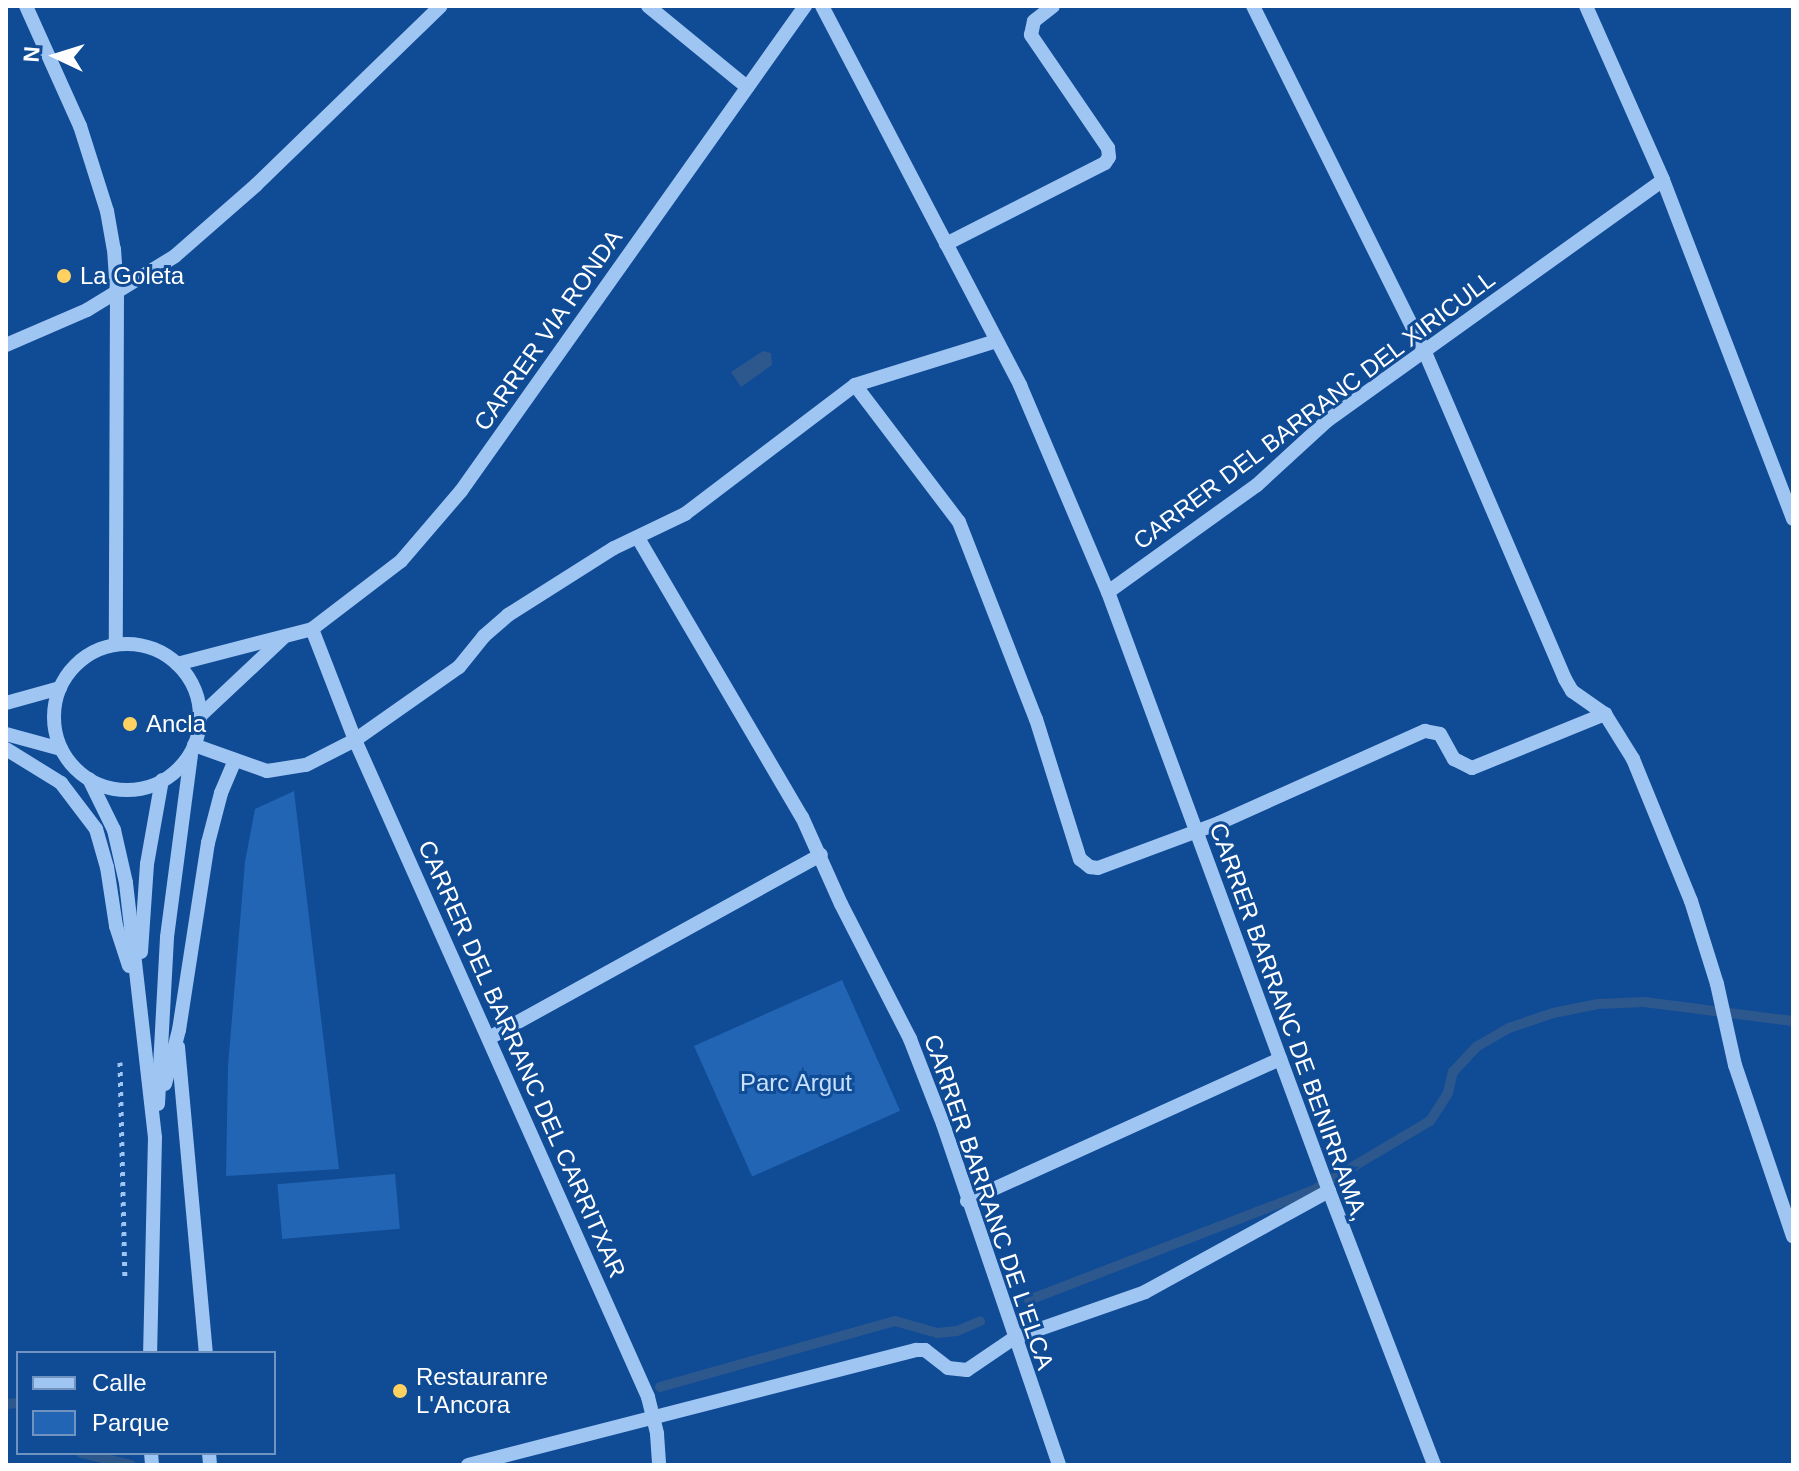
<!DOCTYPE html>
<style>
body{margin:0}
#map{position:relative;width:1799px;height:1471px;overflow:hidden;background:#104b95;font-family:Helvetica,sans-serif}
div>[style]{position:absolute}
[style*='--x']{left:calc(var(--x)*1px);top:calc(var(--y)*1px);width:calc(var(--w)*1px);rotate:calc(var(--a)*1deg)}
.green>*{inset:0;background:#2265b4;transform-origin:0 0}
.water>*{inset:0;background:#2d588e}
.stream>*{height:10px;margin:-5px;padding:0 5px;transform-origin:5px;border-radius:5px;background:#2d588e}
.path>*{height:5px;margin-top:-2.5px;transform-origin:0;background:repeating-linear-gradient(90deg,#9fc5f3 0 4px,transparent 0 10px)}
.minor>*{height:14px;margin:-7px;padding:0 7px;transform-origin:7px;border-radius:7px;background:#9fc5f3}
.minor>.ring{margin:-7px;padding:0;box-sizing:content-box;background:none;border:14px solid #9fc5f3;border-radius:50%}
.dots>*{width:22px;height:22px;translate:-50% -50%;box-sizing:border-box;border:4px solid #104b95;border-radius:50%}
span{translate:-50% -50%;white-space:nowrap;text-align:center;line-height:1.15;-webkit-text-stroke:6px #104b95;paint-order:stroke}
.poi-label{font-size:24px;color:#fff}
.left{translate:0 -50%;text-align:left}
.street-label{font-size:24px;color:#fff}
.park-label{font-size:24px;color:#c6e0fe}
.frame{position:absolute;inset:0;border:8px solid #fff;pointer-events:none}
.legend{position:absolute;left:16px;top:1351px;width:260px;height:104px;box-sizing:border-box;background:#104b95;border:2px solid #7093bf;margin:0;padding:10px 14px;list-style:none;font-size:24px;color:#fff}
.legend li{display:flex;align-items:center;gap:16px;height:40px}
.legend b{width:40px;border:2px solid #7093bf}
.north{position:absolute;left:16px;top:16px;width:80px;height:80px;-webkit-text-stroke:6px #104b95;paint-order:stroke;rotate:274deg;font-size:22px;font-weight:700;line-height:32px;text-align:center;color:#fff}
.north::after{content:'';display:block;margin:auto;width:28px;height:36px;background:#fff;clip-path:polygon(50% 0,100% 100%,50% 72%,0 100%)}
</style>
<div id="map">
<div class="green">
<div style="clip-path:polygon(294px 791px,339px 1169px,226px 1176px,228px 1066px,245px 862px,255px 809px)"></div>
<div style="left:842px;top:980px;width:143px;height:162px;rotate:66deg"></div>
<div style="left:395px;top:1174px;width:55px;height:118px;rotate:85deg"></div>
</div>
<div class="water">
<div style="clip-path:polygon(763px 351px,771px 353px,772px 365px,741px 387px,731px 372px)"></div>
</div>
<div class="stream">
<div style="--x:1029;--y:1300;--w:303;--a:-21.1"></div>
<div style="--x:1312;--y:1191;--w:137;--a:-30.7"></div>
<div style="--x:1430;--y:1121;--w:33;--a:-57"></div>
<div style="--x:1448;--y:1093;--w:22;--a:-77"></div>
<div style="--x:1453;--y:1072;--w:34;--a:-47"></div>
<div style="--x:1476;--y:1047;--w:38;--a:-30"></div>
<div style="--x:1509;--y:1028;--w:46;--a:-18.8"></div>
<div style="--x:1553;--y:1013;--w:46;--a:-11.3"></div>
<div style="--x:1598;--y:1004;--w:46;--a:-2.5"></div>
<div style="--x:1644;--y:1002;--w:150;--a:7.3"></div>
<div style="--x:660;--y:1387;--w:244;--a:-15.7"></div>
<div style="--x:895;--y:1321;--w:44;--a:15.9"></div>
<div style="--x:937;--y:1333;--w:20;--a:-6"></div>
<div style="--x:957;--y:1331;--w:25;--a:-23"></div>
<div style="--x:6;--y:1404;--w:12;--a:-5"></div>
<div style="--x:81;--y:1453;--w:51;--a:13.5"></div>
</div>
<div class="path">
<div style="--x:120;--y:1062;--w:218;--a:88.7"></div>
</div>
<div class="minor">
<div style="--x:26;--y:6;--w:132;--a:65.8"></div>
<div style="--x:80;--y:126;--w:89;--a:72.4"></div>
<div style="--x:107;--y:211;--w:39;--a:80"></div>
<div style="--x:114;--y:249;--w:44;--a:86.1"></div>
<div style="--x:117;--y:293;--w:351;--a:90.2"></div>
<div style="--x:648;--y:6;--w:128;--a:39.3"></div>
<div style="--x:822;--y:6;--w:428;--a:62.4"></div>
<div style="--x:1020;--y:385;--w:225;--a:67"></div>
<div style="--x:1108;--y:592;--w:638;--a:69.75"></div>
<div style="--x:1329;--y:1191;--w:293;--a:69"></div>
<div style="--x:1253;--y:6;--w:384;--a:63.6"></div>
<div style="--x:1424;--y:350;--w:358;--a:66.8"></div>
<div style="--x:1565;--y:679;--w:14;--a:60"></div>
<div style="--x:1572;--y:691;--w:40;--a:34.9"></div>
<div style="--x:1605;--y:714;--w:53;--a:58.1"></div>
<div style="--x:1633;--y:759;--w:153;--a:67.8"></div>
<div style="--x:1691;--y:901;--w:87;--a:72.6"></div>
<div style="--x:1717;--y:984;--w:83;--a:77.5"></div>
<div style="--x:1735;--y:1065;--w:181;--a:71.3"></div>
<div style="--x:1586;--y:6;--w:190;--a:66.1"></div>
<div style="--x:1663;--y:180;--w:363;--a:69"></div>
<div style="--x:946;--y:244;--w:178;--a:-27"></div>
<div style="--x:1105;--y:163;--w:7;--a:-56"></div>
<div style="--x:1109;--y:157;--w:9;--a:-96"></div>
<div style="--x:1108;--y:148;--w:137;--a:-124.3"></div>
<div style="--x:1031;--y:35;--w:14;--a:-78"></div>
<div style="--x:1034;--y:21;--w:24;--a:-38"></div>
<div style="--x:6;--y:345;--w:88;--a:-23.4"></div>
<div style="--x:87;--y:310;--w:103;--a:-31.5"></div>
<div style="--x:175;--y:256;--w:108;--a:-41.2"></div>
<div style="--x:256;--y:185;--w:257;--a:-44.1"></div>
<div style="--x:855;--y:385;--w:172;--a:52.8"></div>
<div style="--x:959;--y:522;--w:212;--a:68.7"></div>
<div style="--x:1036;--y:719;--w:147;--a:72.6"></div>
<div style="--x:1080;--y:859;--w:13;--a:39"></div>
<div style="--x:1090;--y:867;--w:8;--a:7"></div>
<div style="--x:1098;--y:868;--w:129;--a:-20.4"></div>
<div style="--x:1219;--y:823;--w:226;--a:-24.1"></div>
<div style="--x:1425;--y:731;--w:15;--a:11"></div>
<div style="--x:1440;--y:734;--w:29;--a:61"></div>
<div style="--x:1454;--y:759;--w:20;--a:27"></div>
<div style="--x:1472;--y:768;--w:144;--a:-22.1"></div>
<div style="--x:638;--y:538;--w:324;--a:59.6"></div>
<div style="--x:802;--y:817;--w:95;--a:65.9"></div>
<div style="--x:841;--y:904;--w:152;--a:62.9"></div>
<div style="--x:910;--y:1039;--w:91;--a:68.8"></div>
<div style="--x:943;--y:1124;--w:360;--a:71.2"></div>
<div style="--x:1108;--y:592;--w:183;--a:-35.7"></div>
<div style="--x:1257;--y:485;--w:96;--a:-42.5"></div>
<div style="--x:1328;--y:420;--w:412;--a:-35.6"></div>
<div style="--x:312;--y:629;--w:119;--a:68.8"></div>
<div style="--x:355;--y:740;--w:719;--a:65.96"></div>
<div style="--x:648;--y:1397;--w:38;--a:76"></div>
<div style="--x:657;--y:1434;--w:31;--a:86"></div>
<div class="ring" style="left:54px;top:644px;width:132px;height:132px"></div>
<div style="--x:177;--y:664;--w:139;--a:-14.5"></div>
<div style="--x:312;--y:629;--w:112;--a:-37.4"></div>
<div style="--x:401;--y:561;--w:92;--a:-49.4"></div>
<div style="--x:461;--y:491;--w:595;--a:-54.65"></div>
<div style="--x:6;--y:703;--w:56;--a:-15.5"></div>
<div style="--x:200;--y:716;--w:114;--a:-43.2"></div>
<div style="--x:6;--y:734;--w:57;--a:15.3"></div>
<div style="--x:194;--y:745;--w:77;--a:19.6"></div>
<div style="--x:267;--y:771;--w:39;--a:-9"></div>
<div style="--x:306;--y:765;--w:55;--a:-27"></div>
<div style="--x:355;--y:740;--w:127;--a:-35.1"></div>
<div style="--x:459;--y:667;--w:40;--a:-51"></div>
<div style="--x:484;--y:636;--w:32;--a:-41"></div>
<div style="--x:508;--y:615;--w:125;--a:-32.3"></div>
<div style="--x:614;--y:548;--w:79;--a:-25.6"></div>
<div style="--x:685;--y:514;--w:213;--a:-37.2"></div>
<div style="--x:855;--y:385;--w:148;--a:-17.3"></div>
<div style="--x:6;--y:749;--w:65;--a:31.7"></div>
<div style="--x:61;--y:783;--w:58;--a:52.7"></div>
<div style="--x:96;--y:829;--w:40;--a:74"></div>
<div style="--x:107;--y:867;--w:60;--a:81.3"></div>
<div style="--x:116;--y:926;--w:42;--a:72"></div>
<div style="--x:89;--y:779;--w:57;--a:63.9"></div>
<div style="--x:114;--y:830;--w:54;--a:77.2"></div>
<div style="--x:126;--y:883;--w:256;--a:83.5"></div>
<div style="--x:155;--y:1137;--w:216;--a:91.3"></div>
<div style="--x:141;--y:952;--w:88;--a:-86.1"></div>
<div style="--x:147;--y:864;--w:85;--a:-79.9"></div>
<div style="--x:489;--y:1038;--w:379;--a:-28.9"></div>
<div style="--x:178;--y:1047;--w:307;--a:84.8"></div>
<div style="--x:165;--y:1084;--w:56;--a:-75.5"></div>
<div style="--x:179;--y:1030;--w:189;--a:-81.2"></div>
<div style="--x:208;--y:843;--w:52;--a:-75.4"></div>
<div style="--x:221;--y:793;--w:36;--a:-67"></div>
<div style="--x:158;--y:1104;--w:167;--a:-86.9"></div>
<div style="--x:167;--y:937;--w:184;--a:-82.5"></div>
<div style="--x:967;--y:1201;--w:344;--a:-24.4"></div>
<div style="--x:151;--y:1453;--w:12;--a:85"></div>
<div style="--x:209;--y:1453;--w:12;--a:85"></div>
<div style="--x:468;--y:1465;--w:463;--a:-14.4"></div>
<div style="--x:916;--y:1350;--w:9;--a:0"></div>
<div style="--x:925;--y:1350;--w:29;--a:38"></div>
<div style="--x:948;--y:1368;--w:19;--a:6"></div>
<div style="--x:967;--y:1370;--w:57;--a:-34.2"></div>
<div style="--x:1014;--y:1338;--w:139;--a:-19.3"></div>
<div style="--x:1145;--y:1292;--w:210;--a:-28.8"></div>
</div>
<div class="dots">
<div style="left:64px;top:276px;background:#ffd161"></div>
<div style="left:130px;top:724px;background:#ffd161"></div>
<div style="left:400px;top:1391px;background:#ffd161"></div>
</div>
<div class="poi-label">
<span class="left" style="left:80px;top:276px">La Goleta</span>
<span class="left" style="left:146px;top:724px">Ancla</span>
<span class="left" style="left:416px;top:1391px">Restauranre<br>L'Ancora</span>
</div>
<div class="street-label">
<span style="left:548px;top:330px;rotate:-55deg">CARRER VIA RONDA</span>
<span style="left:1314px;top:410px;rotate:-37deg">CARRER DEL BARRANC DEL XIRICULL</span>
<span style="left:1289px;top:1022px;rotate:70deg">CARRER BARRANC DE BENIRRAMA,</span>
<span style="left:522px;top:1059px;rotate:66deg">CARRER DEL BARRANC DEL CARRITXAR</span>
<span style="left:989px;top:1202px;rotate:71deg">CARRER BARRANC DE L'ELCA</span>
</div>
<div class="park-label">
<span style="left:796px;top:1083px">Parc Argut</span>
</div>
<div class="frame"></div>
<ul class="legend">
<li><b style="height:10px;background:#9fc5f3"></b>Calle</li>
<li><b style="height:22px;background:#2265b4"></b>Parque</li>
</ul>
<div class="north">N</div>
</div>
